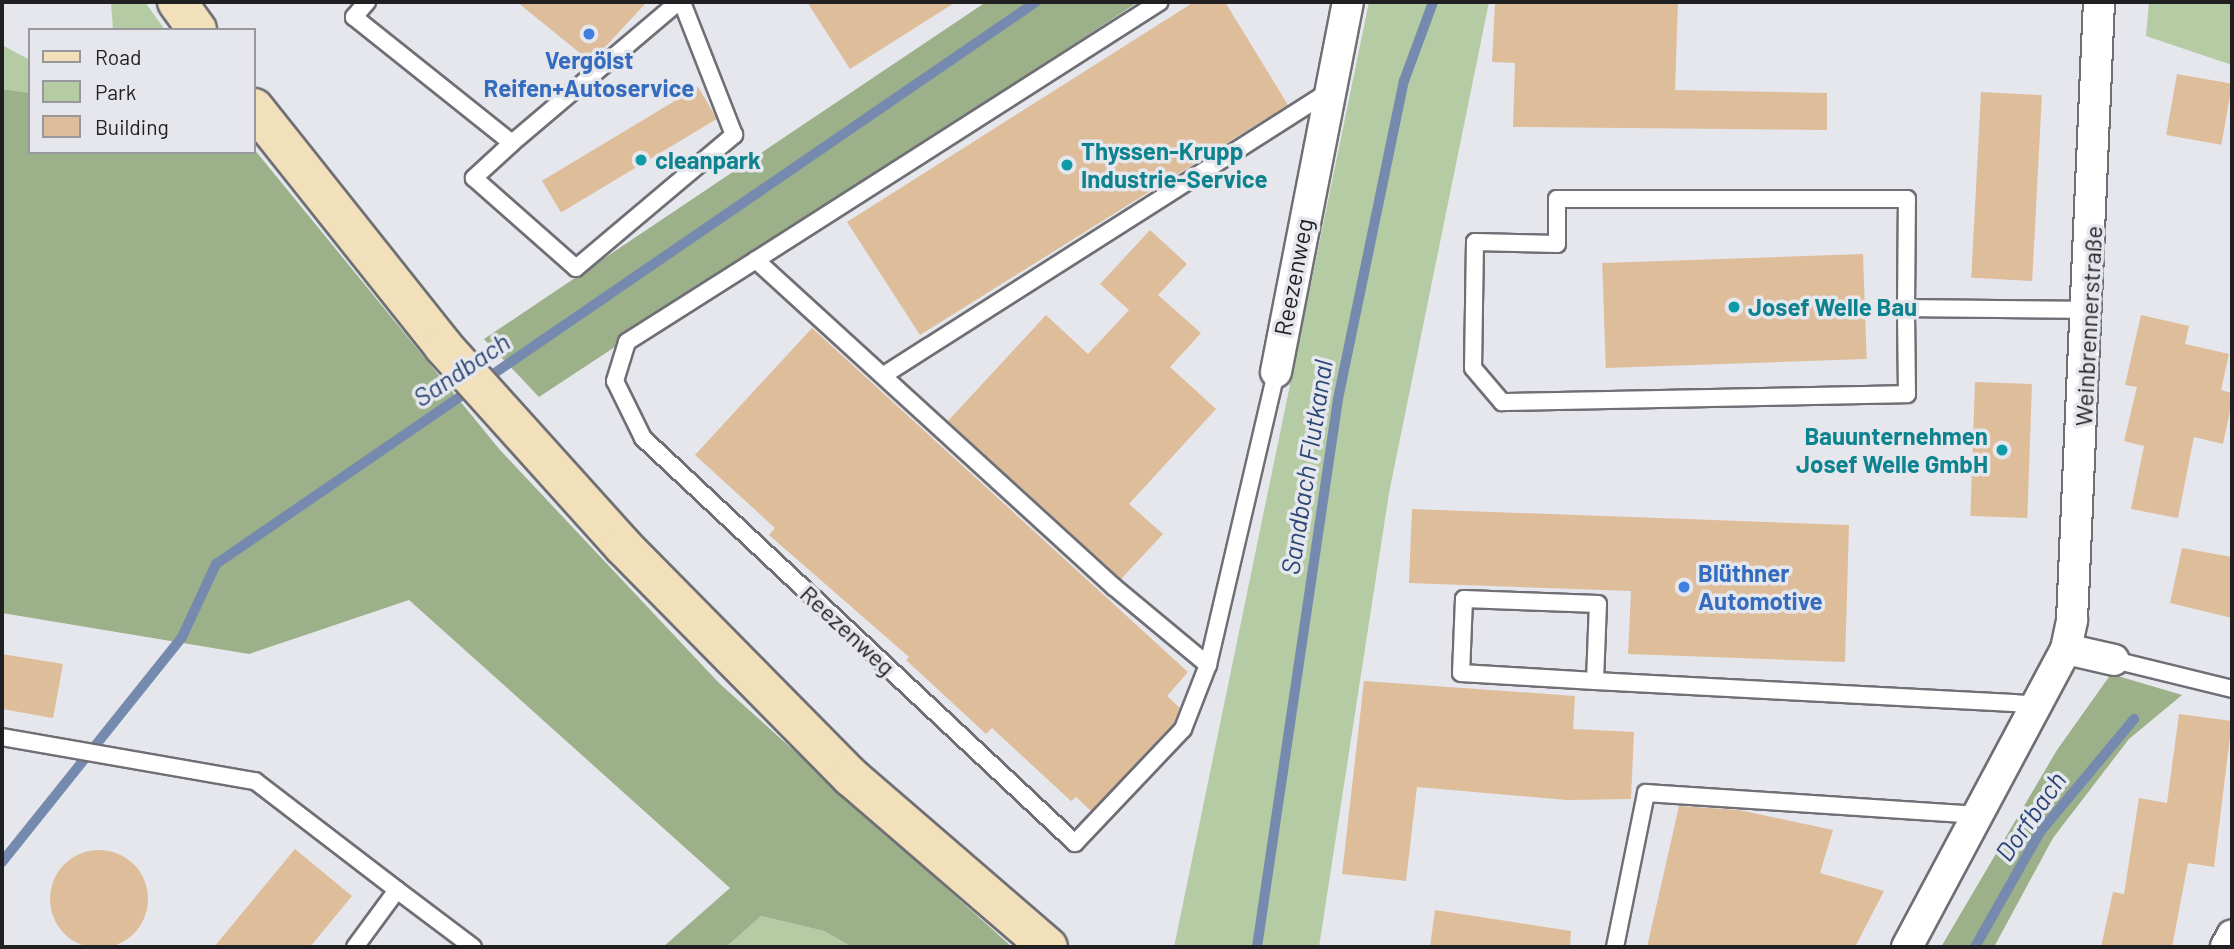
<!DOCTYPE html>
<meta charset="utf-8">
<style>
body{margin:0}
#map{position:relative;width:2234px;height:949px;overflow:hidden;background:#e6e7ed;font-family:Barlow,sans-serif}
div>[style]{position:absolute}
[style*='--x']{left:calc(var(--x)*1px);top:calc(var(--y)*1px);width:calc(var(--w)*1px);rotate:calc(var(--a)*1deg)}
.green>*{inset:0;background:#b5cba3}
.forest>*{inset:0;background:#9cb18a}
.stream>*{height:10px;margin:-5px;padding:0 5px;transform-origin:5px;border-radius:5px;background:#758aae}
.building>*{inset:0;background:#debd9b;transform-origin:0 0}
.round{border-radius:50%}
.roads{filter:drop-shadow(2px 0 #6f6f75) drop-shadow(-2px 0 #6f6f75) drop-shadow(0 2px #6f6f75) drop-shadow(0 -2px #6f6f75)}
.service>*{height:16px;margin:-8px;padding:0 8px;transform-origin:8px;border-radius:8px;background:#fff}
.minor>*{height:30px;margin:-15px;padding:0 15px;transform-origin:15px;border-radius:15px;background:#fff}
.secondary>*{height:38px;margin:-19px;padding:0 19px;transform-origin:19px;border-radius:19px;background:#f1e0ba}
.dots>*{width:19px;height:19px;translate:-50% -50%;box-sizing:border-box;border:4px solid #e6e7ed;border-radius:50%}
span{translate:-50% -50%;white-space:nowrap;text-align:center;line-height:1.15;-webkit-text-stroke:7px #e6e7ed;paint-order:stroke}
.shop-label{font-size:24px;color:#366cbe;font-weight:700}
.left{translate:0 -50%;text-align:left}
.culture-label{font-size:24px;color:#0d838f;font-weight:700}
.right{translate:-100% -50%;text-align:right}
.street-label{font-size:24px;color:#202023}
.water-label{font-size:26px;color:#2a4676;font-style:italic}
.frame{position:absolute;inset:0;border:4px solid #202023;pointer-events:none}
.legend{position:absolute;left:28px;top:28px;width:228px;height:126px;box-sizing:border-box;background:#e6e7ed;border:2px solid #97979c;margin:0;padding:9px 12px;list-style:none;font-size:21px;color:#202023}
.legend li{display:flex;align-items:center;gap:14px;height:35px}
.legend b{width:35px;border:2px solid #97979c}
</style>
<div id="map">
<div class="green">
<div style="clip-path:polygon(111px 2px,145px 2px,165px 30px,113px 30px)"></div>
<div style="clip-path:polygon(1369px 2px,1489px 2px,1389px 493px,1319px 947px,1174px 947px)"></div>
<div style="clip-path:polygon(2149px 2px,2232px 2px,2232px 65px,2146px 36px)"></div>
<div style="clip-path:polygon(2px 45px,30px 60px,30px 93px,2px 89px)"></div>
<div style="clip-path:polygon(761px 916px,824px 931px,852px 947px,726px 947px)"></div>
</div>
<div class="forest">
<div style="clip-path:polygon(986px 2px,1138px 2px,539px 397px,484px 339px)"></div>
<div style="clip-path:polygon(2px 89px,30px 93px,30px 152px,254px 149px,500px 450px,719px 683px,1012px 947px,852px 947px,824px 931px,761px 916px,726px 947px,663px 947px,730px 888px,409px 600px,249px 654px,2px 613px)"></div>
<div style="clip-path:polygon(2111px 674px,2182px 695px,2129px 739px,2053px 838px,1994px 947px,1941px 947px,2057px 750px)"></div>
</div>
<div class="stream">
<div style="--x:2;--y:862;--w:288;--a:-51.3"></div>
<div style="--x:182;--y:637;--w:81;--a:-65"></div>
<div style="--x:216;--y:564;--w:994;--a:-34.43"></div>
<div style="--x:1257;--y:947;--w:554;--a:-81.59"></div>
<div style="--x:1338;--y:399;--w:325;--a:-78.3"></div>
<div style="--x:1404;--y:81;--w:84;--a:-69.8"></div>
<div style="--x:1975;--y:947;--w:132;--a:-60.5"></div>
<div style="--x:2040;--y:832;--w:147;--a:-50.2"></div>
</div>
<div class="building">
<div style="clip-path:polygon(517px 2px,647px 2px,591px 62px)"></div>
<div style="clip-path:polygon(807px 2px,956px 2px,850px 69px)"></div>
<div style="clip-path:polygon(1194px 2px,1225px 2px,1288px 105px,920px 335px,847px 222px)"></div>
<div style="clip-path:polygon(1495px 2px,1678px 2px,1675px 90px,1827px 93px,1827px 130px,1513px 127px,1515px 63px,1492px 62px)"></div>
<div style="left:2177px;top:74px;width:56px;height:62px;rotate:10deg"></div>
<div style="left:698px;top:87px;width:37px;height:182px;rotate:59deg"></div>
<div style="left:1981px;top:92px;width:61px;height:186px;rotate:3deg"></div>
<div style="clip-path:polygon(1150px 230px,1187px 264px,1158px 295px,1201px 333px,1170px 367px,1216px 409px,1129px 504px,1163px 534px,1121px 579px,948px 421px,1046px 315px,1088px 354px,1129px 310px,1100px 284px)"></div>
<div style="left:1863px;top:254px;width:105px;height:261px;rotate:88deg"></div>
<div style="clip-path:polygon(2141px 315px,2189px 326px,2185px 344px,2229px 354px,2221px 390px,2232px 393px,2232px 402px,2223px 444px,2194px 437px,2178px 518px,2131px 509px,2144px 446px,2124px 441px,2137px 387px,2125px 385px)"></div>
<div style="clip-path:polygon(812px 328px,1188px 672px,1167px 696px,1180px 708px,1174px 723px,1091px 811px,1076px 797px,1071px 801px,992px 728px,986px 734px,906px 660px,909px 657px,769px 535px,775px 528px,695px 455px)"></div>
<div style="left:1975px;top:382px;width:57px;height:134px;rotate:2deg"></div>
<div style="clip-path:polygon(1412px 509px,1849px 525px,1845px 662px,1628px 654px,1631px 591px,1409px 583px)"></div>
<div style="clip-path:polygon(2182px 548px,2232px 557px,2232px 618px,2170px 603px)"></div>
<div style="clip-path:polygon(2px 654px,63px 664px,53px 718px,2px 709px)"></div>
<div style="clip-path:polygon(1364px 681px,1575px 696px,1573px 729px,1634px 732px,1631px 799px,1567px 800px,1417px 787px,1406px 881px,1342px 874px)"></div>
<div style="clip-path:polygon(2179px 714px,2232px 721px,2214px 867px,2188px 863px,2172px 947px,2101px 947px,2113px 892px,2124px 894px,2139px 798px,2167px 803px)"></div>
<div style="clip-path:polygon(1679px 806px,1739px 810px,1833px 830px,1820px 873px,1884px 891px,1855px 947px,1647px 947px)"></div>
<div style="clip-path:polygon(295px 849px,352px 896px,310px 947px,214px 947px)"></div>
<div class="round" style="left:50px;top:850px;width:98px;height:98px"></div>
<div style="clip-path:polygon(1435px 910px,1571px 931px,1570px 947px,1430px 947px)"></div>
</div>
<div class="roads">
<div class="service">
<div style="--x:367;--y:2;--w:20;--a:131"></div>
<div style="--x:354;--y:17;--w:202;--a:38.6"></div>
<div style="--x:512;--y:143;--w:218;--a:-40.3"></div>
<div style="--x:512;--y:143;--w:52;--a:137.4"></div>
<div style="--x:474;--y:178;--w:136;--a:41.4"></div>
<div style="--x:576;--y:268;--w:207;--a:-40.1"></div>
<div style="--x:734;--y:135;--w:143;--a:-111.4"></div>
<div style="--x:756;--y:260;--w:479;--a:-32.6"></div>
<div style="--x:1906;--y:308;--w:109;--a:-89.5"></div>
<div style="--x:1907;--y:199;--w:350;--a:180"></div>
<div style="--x:1557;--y:199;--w:45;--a:90"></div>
<div style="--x:1557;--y:244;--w:82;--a:-178.6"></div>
<div style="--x:1475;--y:242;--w:126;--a:90.9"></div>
<div style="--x:1473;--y:368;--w:45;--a:49.5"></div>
<div style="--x:1502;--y:402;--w:405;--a:-1.1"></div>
<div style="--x:1907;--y:394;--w:86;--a:-90.7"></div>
<div style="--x:1906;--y:308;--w:184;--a:0.6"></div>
<div style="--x:884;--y:375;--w:527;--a:-32.51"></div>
<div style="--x:2114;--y:660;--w:122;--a:13.8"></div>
<div style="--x:1208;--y:665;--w:122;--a:-140.3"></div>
<div style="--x:1114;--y:587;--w:485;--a:-137.6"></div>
<div style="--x:756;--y:260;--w:153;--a:147.6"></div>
<div style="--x:627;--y:342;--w:41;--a:107.1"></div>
<div style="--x:615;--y:381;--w:64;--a:63.8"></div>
<div style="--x:643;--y:438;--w:592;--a:43.15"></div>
<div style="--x:1075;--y:843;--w:157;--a:-46.5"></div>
<div style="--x:1183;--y:729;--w:69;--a:-68.7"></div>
<div style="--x:1208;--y:665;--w:301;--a:-76.9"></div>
<div style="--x:1595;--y:681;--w:77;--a:-87.8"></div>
<div style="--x:1598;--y:604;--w:134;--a:-177.9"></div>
<div style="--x:1464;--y:599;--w:74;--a:92.3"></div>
<div style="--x:1461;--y:673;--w:134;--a:3.4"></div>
<div style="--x:1595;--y:681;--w:419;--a:3"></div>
<div style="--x:2013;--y:703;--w:24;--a:5"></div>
<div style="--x:2;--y:737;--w:257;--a:9.9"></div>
<div style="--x:255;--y:781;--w:179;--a:37.5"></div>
<div style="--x:397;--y:890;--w:71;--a:126.4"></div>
<div style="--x:397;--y:890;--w:95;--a:36.9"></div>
<div style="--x:1615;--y:947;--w:157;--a:-78.6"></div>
<div style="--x:1646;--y:793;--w:333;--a:3.8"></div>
</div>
<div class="minor">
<div style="--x:1276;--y:372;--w:377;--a:-79"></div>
<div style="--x:2066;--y:649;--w:49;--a:12.9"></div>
<div style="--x:1907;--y:947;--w:338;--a:-61.9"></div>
<div style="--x:2066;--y:649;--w:30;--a:-78"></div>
<div style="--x:2072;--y:620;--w:619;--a:-87.5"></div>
<div style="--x:2226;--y:947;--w:13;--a:-63"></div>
</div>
<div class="secondary">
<div style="--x:177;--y:2;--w:34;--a:54"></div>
<div style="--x:254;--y:108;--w:304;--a:51.5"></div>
<div style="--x:443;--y:346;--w:269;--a:48"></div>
<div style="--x:623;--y:546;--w:325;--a:45.4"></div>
<div style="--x:851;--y:777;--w:260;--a:40.8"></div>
</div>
</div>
<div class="dots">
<div style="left:589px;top:34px;background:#3f7fe0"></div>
<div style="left:641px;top:160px;background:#0f9aa8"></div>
<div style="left:1067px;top:165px;background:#0f9aa8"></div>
<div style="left:1734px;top:307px;background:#0f9aa8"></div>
<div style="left:2002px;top:450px;background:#0f9aa8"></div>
<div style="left:1684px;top:587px;background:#3f7fe0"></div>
</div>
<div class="shop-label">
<span style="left:589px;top:74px">Vergölst<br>Reifen+Autoservice</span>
<span class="left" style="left:1698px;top:587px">Blüthner<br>Automotive</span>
</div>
<div class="culture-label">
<span class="left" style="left:1081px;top:165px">Thyssen-Krupp<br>Industrie-Service</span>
<span class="left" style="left:655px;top:160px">cleanpark</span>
<span class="left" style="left:1748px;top:307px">Josef Welle Bau</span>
<span class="right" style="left:1988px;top:450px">Bauunternehmen<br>Josef Welle GmbH</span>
</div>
<div class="street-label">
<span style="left:1293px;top:277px;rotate:-79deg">Reezenweg</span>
<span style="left:2088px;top:326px;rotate:-87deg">Weinbrennerstraße</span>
<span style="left:848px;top:630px;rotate:43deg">Reezenweg</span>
</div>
<div class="water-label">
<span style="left:461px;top:369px;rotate:-34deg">Sandbach</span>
<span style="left:1306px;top:467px;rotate:-81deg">Sandbach Flutkanal</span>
<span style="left:2030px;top:816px;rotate:-55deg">Dorfbach</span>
</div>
<div class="frame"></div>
<ul class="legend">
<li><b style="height:9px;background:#f1e0ba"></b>Road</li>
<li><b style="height:19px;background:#b5cba3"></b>Park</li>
<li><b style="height:19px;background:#debd9b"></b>Building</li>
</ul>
</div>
